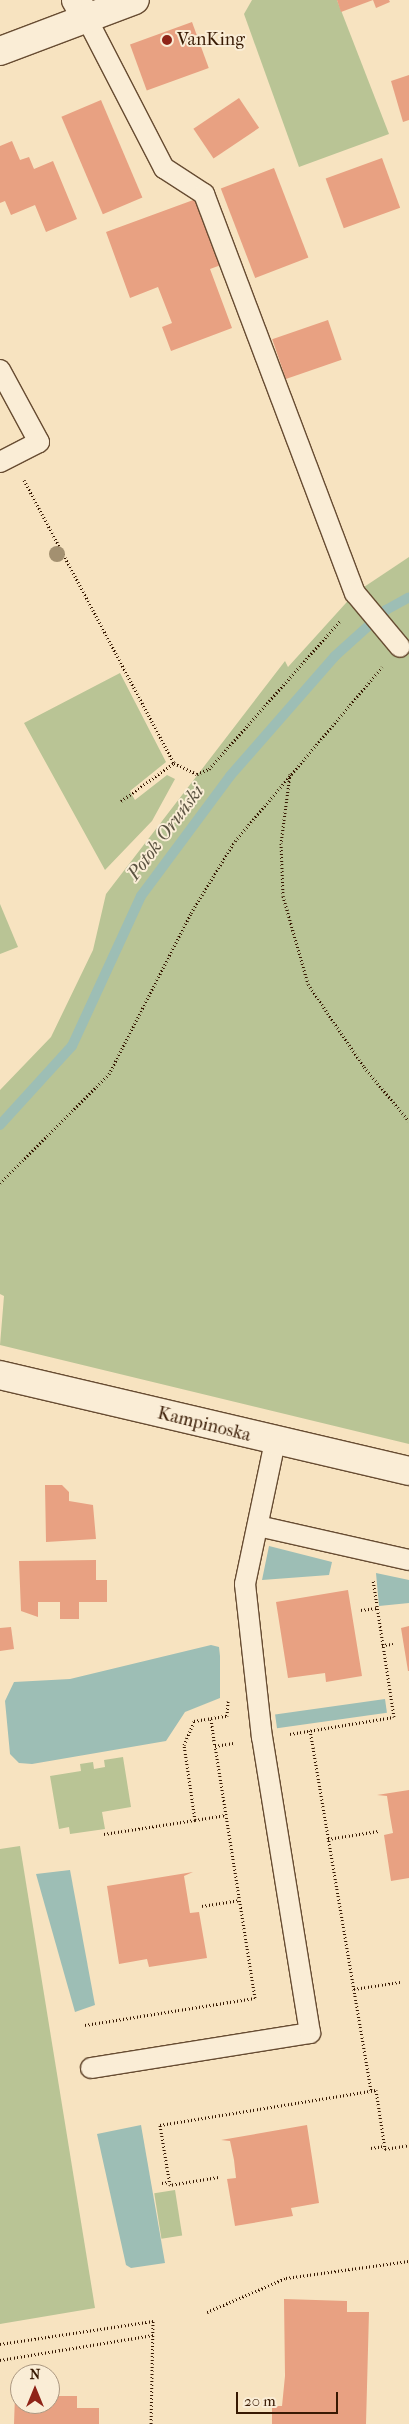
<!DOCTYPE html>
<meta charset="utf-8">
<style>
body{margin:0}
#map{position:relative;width:409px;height:2424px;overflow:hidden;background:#f7e3c0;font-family:"IM FELL French Canon",serif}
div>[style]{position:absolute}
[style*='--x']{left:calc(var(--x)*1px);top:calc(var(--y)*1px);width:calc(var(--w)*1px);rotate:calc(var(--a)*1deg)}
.green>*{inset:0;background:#b9c495;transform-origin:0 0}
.water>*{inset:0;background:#9dbeb5;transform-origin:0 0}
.stream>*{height:10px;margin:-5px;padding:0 5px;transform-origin:5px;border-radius:5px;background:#9dbeb5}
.building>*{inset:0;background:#e8a182;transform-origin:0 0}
.path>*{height:3px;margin-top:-1.5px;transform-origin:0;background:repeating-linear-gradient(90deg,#371902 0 1px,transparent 0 3.5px)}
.roads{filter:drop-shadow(1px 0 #674c32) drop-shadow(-1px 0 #674c32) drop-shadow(0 1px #674c32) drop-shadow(0 -1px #674c32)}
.lane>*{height:20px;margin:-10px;padding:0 10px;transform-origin:10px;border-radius:10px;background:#faedd6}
.street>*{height:28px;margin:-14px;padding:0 14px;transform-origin:14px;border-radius:14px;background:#faedd6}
.secondary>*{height:28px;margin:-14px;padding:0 14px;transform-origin:14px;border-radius:14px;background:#faedd6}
.trees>*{width:16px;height:16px;margin:-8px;border-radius:50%;background:#a39070}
.dots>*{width:14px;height:14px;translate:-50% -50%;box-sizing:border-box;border:2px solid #faedd6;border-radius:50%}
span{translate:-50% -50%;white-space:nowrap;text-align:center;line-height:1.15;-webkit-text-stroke:4px #faedd6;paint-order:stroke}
.poi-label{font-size:18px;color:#371902}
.left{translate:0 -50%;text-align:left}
.street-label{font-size:18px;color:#371902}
.water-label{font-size:19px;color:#5b5341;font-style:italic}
.north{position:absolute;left:10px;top:2364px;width:50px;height:50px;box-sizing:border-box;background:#faedd6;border:1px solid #ac9881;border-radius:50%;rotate:0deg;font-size:14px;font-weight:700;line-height:20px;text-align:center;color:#371902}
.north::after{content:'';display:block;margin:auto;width:18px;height:22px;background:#8f2418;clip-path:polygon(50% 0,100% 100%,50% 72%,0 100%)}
.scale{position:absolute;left:236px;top:2392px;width:102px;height:22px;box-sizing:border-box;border:2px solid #371902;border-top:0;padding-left:6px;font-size:15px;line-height:18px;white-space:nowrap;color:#371902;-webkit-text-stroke:4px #faedd6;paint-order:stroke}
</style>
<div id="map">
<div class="green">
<div style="clip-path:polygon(252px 0,337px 0,389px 134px,299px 167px,244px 14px)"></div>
<div style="clip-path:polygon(409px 557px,409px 1444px,0 1345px,4px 1296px,0 1294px,0 1090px,51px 1037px,93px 950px,106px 894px,285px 661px,288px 667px,355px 593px)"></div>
<div style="clip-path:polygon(120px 673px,166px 762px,130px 791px,132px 795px,135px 800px,167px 775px,175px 779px,152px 821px,105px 870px,24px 723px)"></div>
<div style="clip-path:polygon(0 904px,18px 947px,0 954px)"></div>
<div style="clip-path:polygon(123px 1757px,131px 1807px,102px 1812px,105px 1829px,70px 1834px,69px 1827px,59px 1829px,50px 1776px,81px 1771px,80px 1764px,93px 1762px,94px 1769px,105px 1767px,104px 1760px)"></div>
<div style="clip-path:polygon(20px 1846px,95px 2308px,0 2324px,0 1849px)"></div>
<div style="left:175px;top:2190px;width:46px;height:21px;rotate:81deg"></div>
</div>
<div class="water">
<div style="clip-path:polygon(269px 1546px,332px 1562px,329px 1575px,262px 1580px)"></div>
<div style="clip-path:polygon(376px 1573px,409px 1580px,409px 1603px,379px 1606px)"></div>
<div style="clip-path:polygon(211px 1645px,219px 1647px,220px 1656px,220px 1698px,185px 1712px,166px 1741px,32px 1764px,19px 1763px,10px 1754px,5px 1701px,14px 1682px,70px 1679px)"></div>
<div style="left:385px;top:1699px;width:14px;height:111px;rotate:82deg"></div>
<div style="clip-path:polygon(70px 1870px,95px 2005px,75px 2012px,36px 1874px)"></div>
<div style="clip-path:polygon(141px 2125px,165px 2263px,131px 2268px,126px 2265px,97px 2134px)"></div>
</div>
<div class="stream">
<div style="--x:0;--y:1125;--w:107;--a:-47.7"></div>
<div style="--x:72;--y:1046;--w:165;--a:-65.3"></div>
<div style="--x:141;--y:896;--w:149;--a:-53.4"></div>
<div style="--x:230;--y:776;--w:159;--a:-48.8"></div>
<div style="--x:335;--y:656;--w:69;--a:-42"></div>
<div style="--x:386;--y:610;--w:26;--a:-29"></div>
</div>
<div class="building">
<div style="clip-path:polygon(337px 0,373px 0,341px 12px)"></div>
<div style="clip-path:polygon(373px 0,389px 0,390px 2px,376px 8px)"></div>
<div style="left:192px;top:22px;width:49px;height:66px;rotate:70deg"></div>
<div style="clip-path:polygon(409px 75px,409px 120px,403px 122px,391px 81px)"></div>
<div style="left:239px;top:98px;width:36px;height:55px;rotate:56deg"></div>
<div style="left:101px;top:100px;width:106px;height:43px;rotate:67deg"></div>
<div style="clip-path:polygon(12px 141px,20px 160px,29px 157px,34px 169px,53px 161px,77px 219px,46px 232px,35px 205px,11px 215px,5px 201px,0 203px,0 146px)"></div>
<div style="left:382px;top:158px;width:53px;height:60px;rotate:70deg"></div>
<div style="left:274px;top:168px;width:96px;height:57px;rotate:69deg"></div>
<div style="clip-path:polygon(196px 199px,221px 265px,210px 269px,232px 328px,171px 351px,162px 327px,172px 323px,158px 287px,130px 298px,106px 232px)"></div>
<div style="left:328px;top:320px;width:42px;height:59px;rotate:71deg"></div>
<div style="clip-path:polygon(45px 1485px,62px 1485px,69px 1492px,69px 1501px,93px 1505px,96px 1539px,46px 1542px)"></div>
<div style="clip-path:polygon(96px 1560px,96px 1580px,107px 1580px,107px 1602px,79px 1602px,79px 1619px,60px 1619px,60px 1602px,38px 1602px,38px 1617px,21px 1611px,19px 1561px)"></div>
<div style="clip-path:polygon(348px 1590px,362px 1676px,326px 1682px,325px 1673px,288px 1678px,276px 1602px)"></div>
<div style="clip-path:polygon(409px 1626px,409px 1671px,408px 1671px,401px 1628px)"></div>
<div style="clip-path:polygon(11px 1627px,14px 1649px,0 1651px,0 1628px)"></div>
<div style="clip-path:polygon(409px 1790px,409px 1878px,391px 1881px,384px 1835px,393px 1833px,390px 1816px,387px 1796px,377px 1795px)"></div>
<div style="clip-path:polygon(193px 1872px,184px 1876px,190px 1913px,199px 1912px,207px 1958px,149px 1967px,147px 1959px,119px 1964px,107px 1886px)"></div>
<div style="clip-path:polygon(307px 2125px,319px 2203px,291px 2208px,293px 2216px,235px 2226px,227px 2179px,236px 2178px,234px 2160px,230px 2141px,221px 2140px)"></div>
<div style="clip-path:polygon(284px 2299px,347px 2301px,347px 2312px,369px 2312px,366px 2424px,272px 2424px,272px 2406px,282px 2406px,285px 2376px)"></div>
<div style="clip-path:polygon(15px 2395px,20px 2395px,20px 2404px,50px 2404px,50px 2396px,77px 2396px,77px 2408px,99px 2408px,99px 2424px,14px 2424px)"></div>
</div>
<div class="path">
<div style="--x:24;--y:480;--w:320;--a:62.1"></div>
<div style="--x:174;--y:763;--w:25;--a:26"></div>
<div style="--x:197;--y:774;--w:13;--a:-23"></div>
<div style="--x:209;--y:769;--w:199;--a:-48.5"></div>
<div style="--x:290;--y:774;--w:70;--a:97.4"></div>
<div style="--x:281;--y:843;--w:53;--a:87.8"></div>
<div style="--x:283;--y:896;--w:91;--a:74.1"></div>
<div style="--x:308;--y:984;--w:100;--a:56"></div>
<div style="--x:364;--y:1067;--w:70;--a:50.2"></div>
<div style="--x:121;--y:801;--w:65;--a:-35.6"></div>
<div style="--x:0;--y:1183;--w:154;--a:-45"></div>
<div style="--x:109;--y:1074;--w:181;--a:-63"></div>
<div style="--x:191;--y:913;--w:84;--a:-58.6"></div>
<div style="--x:235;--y:841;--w:228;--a:-49.8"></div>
<div style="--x:361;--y:1610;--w:16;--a:-7"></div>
<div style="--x:382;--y:1645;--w:11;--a:-5"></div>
<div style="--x:211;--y:1719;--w:27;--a:82"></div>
<div style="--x:310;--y:1730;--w:366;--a:80.4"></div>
<div style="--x:290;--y:1734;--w:105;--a:-9.3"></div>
<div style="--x:394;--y:1717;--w:139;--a:-98.7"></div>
<div style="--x:195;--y:1820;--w:30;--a:-9"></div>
<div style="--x:104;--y:1834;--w:92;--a:-8.7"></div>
<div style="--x:195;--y:1820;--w:76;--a:-98.3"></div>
<div style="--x:184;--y:1745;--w:26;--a:-67"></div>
<div style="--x:194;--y:1721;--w:33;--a:-9"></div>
<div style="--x:227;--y:1716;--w:15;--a:-86"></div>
<div style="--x:328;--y:1839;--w:51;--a:-9.1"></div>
<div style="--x:202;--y:1906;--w:37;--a:-9"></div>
<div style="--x:354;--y:1989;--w:47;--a:-8.7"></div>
<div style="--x:85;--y:2025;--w:172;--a:-9"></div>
<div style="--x:255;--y:1998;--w:255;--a:-99"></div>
<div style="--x:215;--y:1746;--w:19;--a:-9"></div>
<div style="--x:371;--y:2148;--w:14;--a:-8"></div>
<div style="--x:218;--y:2177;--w:49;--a:170.5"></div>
<div style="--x:170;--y:2185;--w:61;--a:-99.5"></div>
<div style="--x:160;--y:2125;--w:219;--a:-9.2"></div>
<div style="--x:376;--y:2090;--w:60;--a:81.3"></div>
<div style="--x:385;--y:2149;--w:24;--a:-9"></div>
<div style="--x:162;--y:2183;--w:7;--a:-8"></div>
<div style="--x:207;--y:2312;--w:86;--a:-23.3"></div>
<div style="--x:286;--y:2278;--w:124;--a:-7.9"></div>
<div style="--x:0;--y:2344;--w:155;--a:-8.5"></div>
<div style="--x:153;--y:2321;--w:103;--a:91.1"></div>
<div style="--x:0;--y:2360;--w:155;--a:-9.3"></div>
</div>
<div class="roads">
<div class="lane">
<div style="--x:87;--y:19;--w:168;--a:62.7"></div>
<div style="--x:164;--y:168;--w:48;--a:33"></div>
<div style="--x:204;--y:194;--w:427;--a:69.3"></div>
<div style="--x:355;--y:593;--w:70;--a:50.2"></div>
<div style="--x:0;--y:370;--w:82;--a:61.6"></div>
<div style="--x:39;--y:442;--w:44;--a:152.9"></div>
<div style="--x:258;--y:1526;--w:155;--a:12.7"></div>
<div style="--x:91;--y:2068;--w:222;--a:-9.1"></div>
<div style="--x:310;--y:2033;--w:299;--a:-99.2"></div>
<div style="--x:262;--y:1738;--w:155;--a:-96.3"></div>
<div style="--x:245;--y:1584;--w:145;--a:-78.1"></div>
</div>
<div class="street">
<div style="--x:76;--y:0;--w:22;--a:60"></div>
</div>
<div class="secondary">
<div style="--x:0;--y:51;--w:144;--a:-20.7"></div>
<div style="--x:0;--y:1375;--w:420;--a:13.2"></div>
</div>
</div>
<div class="trees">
<div style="left:57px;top:554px"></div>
</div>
<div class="dots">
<div style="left:167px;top:40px;background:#8f2418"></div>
</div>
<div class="poi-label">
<span class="left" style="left:177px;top:40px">VanKing</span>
</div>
<div class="street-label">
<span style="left:204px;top:1425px;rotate:14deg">Kampinoska</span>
</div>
<div class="water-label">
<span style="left:166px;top:833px;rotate:-53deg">Potok Oruński</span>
</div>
<div class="north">N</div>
<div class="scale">20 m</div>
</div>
